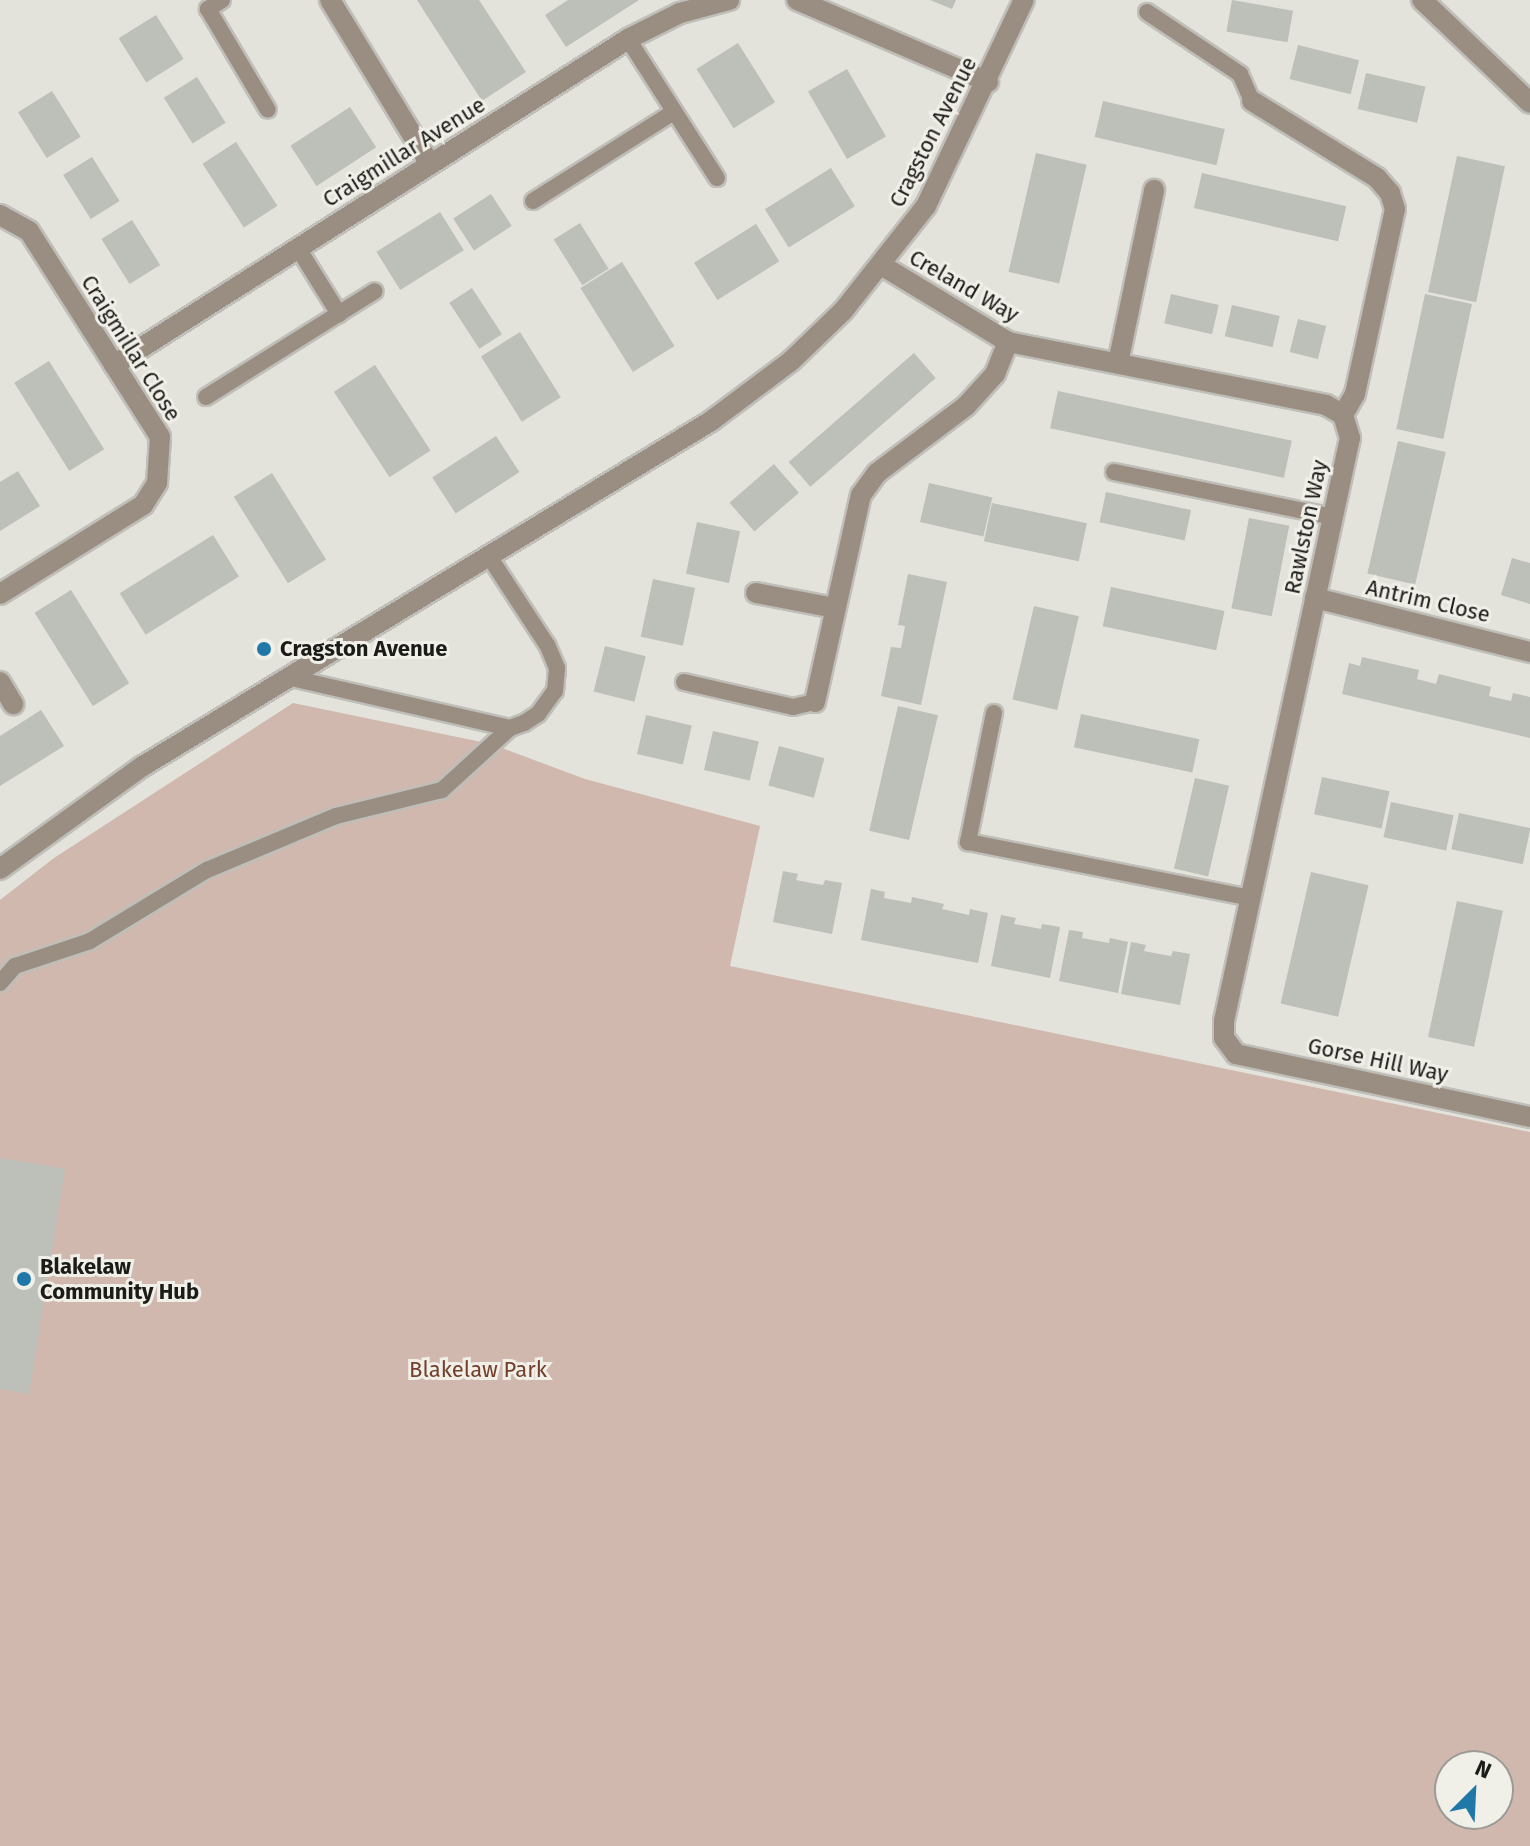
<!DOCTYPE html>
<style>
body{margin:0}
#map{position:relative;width:1530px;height:1846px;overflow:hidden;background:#e3e2db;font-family:"Fira Sans",sans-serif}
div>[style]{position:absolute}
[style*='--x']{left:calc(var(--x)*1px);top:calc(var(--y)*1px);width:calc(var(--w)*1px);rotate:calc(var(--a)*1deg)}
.green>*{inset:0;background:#d0b8af}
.building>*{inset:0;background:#bdbfb9;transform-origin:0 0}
.roads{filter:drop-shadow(2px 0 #bfbeb8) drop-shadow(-2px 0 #bfbeb8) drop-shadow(0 2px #bfbeb8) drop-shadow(0 -2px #bfbeb8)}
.service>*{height:16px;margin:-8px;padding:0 8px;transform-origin:8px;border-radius:8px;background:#9a8e82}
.minor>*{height:20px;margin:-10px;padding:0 10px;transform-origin:10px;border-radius:10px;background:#9a8e82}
.tertiary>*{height:20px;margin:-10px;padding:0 10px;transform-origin:10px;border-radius:10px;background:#9a8e82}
.dots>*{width:22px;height:22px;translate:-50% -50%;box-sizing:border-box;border:4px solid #f0efe8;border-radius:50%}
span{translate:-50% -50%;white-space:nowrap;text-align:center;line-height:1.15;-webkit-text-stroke:6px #f0efe8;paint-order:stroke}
.street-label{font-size:22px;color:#1b1b18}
.poi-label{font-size:22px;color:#1b1b18;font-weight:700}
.left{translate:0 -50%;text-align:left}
.park-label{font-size:22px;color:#733f2b}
.north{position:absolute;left:1434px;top:1750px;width:80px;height:80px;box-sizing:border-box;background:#f0efe8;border:2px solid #9b9a95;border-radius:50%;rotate:24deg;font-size:22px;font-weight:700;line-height:32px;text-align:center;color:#1b1b18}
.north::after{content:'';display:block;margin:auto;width:28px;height:36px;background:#1f78a7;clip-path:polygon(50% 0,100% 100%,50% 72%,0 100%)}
</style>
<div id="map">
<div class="green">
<div style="clip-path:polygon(evenodd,293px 703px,491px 744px,585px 779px,760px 826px,730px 966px,1530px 1132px,1530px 1846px,0 1846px,0 900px,54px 858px,293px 703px,1450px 1766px,1498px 1766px,1498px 1814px,1450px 1814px,1450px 1766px)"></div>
</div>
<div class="building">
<div style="clip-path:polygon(417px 0,479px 0,526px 72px,482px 101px)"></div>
<div style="clip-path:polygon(568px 0,639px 0,566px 47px,545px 15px)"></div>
<div style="clip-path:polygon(930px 0,956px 0,952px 9px)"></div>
<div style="left:1232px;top:0;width:62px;height:32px;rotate:10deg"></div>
<div style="left:156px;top:15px;width:52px;height:44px;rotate:58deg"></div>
<div style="left:738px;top:43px;width:70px;height:49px;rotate:58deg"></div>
<div style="left:1298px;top:45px;width:63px;height:35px;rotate:14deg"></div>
<div style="left:847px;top:69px;width:78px;height:45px;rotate:60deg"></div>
<div style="left:1366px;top:73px;width:61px;height:37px;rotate:13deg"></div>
<div style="left:197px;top:77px;width:54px;height:39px;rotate:58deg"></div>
<div style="left:52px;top:91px;width:54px;height:40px;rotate:58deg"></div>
<div style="left:1103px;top:101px;width:125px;height:37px;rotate:13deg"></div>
<div style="left:350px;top:107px;width:48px;height:71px;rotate:57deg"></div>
<div style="left:236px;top:142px;width:76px;height:40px;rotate:57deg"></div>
<div style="left:1036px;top:153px;width:52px;height:122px;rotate:13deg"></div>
<div style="left:1457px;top:156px;width:49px;height:139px;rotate:12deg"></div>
<div style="left:92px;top:157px;width:52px;height:34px;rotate:58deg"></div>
<div style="left:831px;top:168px;width:45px;height:78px;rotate:58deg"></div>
<div style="left:1202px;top:173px;width:148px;height:36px;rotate:13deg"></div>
<div style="left:491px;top:194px;width:38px;height:45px;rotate:57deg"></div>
<div style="left:440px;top:212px;width:45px;height:75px;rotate:58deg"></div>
<div style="left:132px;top:220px;width:53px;height:36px;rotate:58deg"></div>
<div style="left:580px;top:223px;width:54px;height:31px;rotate:58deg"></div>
<div style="left:756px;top:224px;width:44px;height:73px;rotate:58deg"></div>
<div style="left:622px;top:262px;width:99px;height:49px;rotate:58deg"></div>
<div style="left:472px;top:288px;width:55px;height:27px;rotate:57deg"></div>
<div style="left:1171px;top:294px;width:49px;height:30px;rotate:13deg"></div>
<div style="left:1425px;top:294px;width:48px;height:138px;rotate:12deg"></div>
<div style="left:1232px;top:305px;width:49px;height:32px;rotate:13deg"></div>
<div style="left:1298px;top:319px;width:29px;height:34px;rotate:14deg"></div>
<div style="left:520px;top:332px;width:77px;height:46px;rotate:58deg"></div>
<div style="left:914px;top:353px;width:33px;height:166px;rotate:49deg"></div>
<div style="left:49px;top:361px;width:104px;height:41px;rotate:58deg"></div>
<div style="left:375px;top:365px;width:102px;height:49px;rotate:57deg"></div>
<div style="left:1058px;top:391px;width:239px;height:38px;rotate:12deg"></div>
<div style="left:496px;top:436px;width:43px;height:76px;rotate:57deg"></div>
<div style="left:1398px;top:441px;width:49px;height:136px;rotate:13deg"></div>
<div style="left:774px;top:464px;width:38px;height:59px;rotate:49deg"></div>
<div style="clip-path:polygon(18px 471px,40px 506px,0 531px,0 482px)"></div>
<div style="left:272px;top:473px;width:102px;height:45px;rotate:58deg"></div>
<div style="left:929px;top:483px;width:65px;height:40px;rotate:13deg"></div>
<div style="left:1106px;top:492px;width:87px;height:31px;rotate:12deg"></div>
<div style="left:992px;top:503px;width:97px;height:39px;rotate:12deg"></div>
<div style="left:1249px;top:518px;width:41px;height:92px;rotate:11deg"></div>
<div style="left:697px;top:522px;width:44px;height:53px;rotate:12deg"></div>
<div style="left:213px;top:535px;width:49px;height:110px;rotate:58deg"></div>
<div style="clip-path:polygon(1512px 558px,1530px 563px,1530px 604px,1501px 595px)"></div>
<div style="clip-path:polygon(908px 574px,947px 582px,921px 705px,881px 696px,891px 647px,901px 648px,905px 626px,898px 625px)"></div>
<div style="left:653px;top:579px;width:43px;height:59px;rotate:12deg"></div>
<div style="left:1111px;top:587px;width:116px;height:40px;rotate:12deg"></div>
<div style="left:71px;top:590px;width:110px;height:43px;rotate:58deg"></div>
<div style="left:1034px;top:606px;width:46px;height:96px;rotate:13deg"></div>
<div style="left:605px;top:646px;width:42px;height:47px;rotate:14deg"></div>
<div style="clip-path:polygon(1362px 657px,1419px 670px,1417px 679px,1436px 684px,1439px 674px,1491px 687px,1489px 696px,1511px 701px,1513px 693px,1530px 697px,1530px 738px,1342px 694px,1349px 663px,1360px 666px)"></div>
<div style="left:898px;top:706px;width:41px;height:128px;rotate:13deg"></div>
<div style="clip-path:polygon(41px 710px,64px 746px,0 786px,0 736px)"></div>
<div style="left:1081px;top:714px;width:121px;height:34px;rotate:12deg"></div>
<div style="left:646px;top:715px;width:47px;height:40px;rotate:13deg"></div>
<div style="left:713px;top:731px;width:47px;height:40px;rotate:13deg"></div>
<div style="left:779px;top:746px;width:47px;height:41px;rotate:15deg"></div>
<div style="left:1322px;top:777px;width:69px;height:38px;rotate:12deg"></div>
<div style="left:1195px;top:778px;width:35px;height:93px;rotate:13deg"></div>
<div style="left:1391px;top:802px;width:64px;height:36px;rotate:12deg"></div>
<div style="left:1459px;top:813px;width:73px;height:37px;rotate:12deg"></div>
<div style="clip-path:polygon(783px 871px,798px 874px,796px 880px,811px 883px,823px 885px,825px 880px,842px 883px,832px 934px,773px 922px)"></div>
<div style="left:1311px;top:872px;width:59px;height:135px;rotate:13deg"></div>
<div style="clip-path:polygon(871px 889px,885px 892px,884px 898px,911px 903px,912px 897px,944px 904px,942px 909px,969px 915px,970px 909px,988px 913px,978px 963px,861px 940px)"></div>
<div style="left:1457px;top:901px;width:47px;height:139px;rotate:12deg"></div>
<div style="clip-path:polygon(1001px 915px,1016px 918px,1014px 924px,1041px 929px,1042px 924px,1060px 927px,1050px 978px,991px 966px)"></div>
<div style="clip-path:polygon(1069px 930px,1083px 932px,1082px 938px,1109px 943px,1110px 938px,1128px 942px,1118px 993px,1059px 981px)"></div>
<div style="clip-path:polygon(1131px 942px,1146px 945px,1144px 951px,1159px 954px,1171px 956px,1173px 951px,1190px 954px,1180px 1005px,1121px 994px)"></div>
<div style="clip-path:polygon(0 1158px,65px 1169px,29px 1394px,0 1389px)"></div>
</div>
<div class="roads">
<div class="service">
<div style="--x:222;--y:0;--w:17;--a:147"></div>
<div style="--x:208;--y:9;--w:117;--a:59.3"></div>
<div style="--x:1147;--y:12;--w:112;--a:33.7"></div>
<div style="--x:1240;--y:74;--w:30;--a:66"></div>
<div style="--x:628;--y:39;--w:165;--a:57.4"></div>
<div style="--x:533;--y:201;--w:167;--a:-32.3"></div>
<div style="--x:298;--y:248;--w:78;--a:58.2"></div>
<div style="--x:206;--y:397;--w:199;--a:-32.1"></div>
<div style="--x:1114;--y:472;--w:224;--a:11.6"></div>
<div style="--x:287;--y:677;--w:229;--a:12.9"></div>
<div style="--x:510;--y:728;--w:15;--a:-20"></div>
<div style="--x:524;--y:723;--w:17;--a:-33"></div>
<div style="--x:538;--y:714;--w:29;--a:-54"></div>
<div style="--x:555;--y:691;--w:23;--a:-85"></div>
<div style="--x:557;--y:668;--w:25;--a:-113"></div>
<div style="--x:547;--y:645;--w:108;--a:-123.2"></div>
<div style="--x:684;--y:682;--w:112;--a:12.9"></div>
<div style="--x:793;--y:707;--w:23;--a:-13"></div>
<div style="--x:994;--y:713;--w:132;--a:101.4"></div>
<div style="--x:968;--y:842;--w:288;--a:11.2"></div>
<div style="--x:0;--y:983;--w:23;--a:-49"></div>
<div style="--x:15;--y:966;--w:79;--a:-18.4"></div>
<div style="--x:90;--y:941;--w:137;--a:-31.3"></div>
<div style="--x:207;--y:870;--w:140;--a:-22.7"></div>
<div style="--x:336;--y:816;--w:109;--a:-13.8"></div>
<div style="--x:442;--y:790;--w:92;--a:-42.4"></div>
</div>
<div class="minor">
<div style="--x:330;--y:0;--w:192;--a:58.6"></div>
<div style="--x:797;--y:0;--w:208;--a:23.2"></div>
<div style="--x:1252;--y:101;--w:147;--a:31.6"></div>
<div style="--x:1377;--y:178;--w:20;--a:49"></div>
<div style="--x:1390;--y:193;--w:17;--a:73"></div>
<div style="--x:1395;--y:209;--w:189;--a:102.2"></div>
<div style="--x:1355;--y:394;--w:24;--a:120"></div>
<div style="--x:0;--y:215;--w:33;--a:29"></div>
<div style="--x:29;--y:231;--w:244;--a:57.5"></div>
<div style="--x:160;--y:437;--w:46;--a:93.7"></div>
<div style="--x:157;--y:483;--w:26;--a:122"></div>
<div style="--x:143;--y:505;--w:168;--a:148.1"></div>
<div style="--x:881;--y:265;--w:149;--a:31.2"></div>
<div style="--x:1008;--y:342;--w:324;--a:11.2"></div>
<div style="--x:1326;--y:405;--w:20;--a:30"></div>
<div style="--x:1118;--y:363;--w:177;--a:-78.2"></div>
<div style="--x:114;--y:365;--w:609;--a:-32.38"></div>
<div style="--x:628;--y:39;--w:58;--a:-26.6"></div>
<div style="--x:680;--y:13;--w:51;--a:-14.9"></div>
<div style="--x:1343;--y:415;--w:24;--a:73"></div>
<div style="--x:1350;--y:438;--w:596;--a:102.2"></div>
<div style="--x:1224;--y:1021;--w:17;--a:90"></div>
<div style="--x:1224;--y:1038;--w:20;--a:53"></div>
<div style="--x:1236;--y:1054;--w:301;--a:12.1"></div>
<div style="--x:756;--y:593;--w:80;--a:10.8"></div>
<div style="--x:1315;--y:598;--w:222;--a:14.1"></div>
<div style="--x:0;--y:682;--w:26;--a:59"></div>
<div style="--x:815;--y:702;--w:212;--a:-77.5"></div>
<div style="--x:861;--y:495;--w:27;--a:-54"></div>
<div style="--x:877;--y:473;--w:111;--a:-37"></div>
<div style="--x:966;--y:406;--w:43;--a:-47.8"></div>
<div style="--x:995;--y:374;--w:35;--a:-68"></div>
</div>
<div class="tertiary">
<div style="--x:1422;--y:0;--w:149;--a:43.6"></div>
<div style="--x:0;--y:869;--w:176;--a:-35.8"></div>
<div style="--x:143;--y:766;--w:665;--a:-31.27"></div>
<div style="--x:711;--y:421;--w:100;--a:-36.9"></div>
<div style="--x:791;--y:361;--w:72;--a:-43.9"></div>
<div style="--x:843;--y:311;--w:134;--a:-51.7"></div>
<div style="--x:926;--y:206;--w:228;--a:-64.6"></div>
</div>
</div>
<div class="dots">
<div style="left:264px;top:649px;background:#1f78a7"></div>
<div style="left:24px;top:1279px;background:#1f78a7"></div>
</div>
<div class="street-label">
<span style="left:933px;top:132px;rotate:-63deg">Cragston Avenue</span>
<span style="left:404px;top:152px;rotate:-32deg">Craigmillar Avenue</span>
<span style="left:964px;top:286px;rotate:30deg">Creland Way</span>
<span style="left:131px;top:348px;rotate:58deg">Craigmillar Close</span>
<span style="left:1306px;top:527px;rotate:-78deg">Rawlston Way</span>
<span style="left:1428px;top:601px;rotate:13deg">Antrim Close</span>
<span style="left:1378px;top:1060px;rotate:12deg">Gorse Hill Way</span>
</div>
<div class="poi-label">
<span class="left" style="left:280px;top:649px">Cragston Avenue</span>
<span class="left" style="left:40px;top:1279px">Blakelaw<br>Community Hub</span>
</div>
<div class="park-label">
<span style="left:478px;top:1370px">Blakelaw Park</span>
</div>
<div class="north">N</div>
</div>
